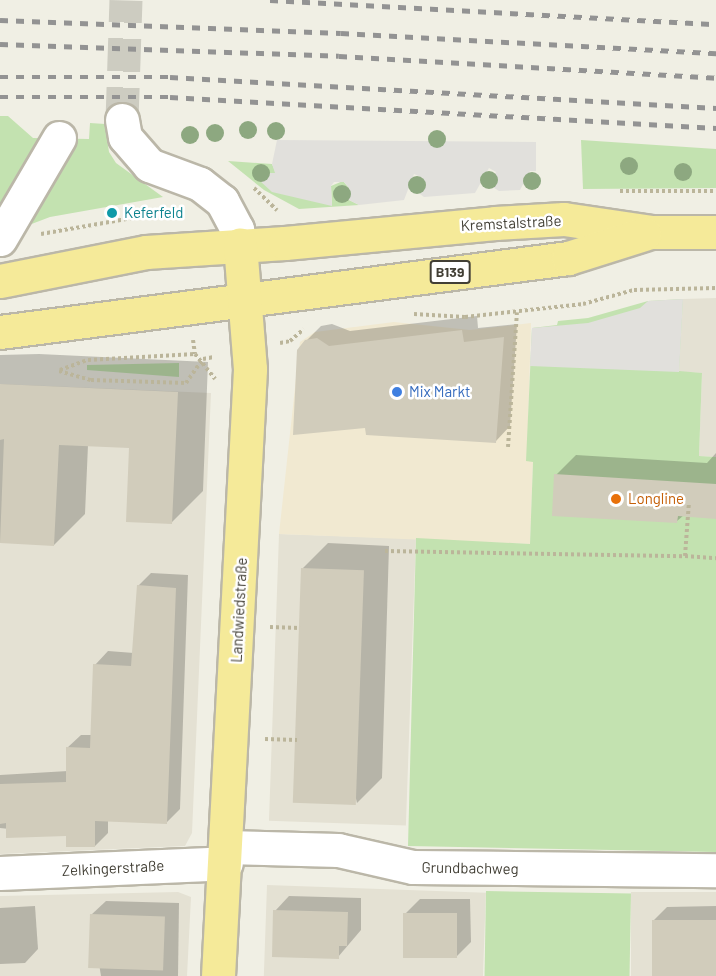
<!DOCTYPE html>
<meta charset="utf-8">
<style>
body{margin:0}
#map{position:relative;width:716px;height:976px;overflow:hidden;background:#f0efe4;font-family:Barlow,sans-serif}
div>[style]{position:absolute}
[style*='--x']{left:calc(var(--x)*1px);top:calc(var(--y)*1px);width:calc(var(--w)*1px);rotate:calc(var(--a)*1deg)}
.residential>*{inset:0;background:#e4e1d3;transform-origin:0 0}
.commercial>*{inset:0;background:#f1e9d1}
.green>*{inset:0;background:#c3e2b0;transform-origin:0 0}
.parking>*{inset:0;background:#e1e0dc}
.shadow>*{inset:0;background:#0003}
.building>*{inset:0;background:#d1ccbb;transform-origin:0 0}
.minor-tunnel>*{height:33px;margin-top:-16.5px;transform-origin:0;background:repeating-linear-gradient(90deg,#cdccc1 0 33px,transparent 0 49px)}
.path>*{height:4px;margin-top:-2px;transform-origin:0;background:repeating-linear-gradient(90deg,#bbb59a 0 3px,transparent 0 6px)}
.roads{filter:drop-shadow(2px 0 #bbb7a8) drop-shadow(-2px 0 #bbb7a8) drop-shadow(0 2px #bbb7a8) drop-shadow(0 -2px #bbb7a8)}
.minor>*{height:33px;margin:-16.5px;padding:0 16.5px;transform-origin:16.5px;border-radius:16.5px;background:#fff}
.major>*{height:33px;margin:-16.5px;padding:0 16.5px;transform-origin:16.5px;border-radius:16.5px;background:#f5ea99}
.rail>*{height:4.5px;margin-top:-2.25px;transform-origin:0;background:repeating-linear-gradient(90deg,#939393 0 8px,transparent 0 16px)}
.trees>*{width:18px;height:18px;margin:-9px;border-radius:50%;background:#8da880}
.dots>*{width:16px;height:16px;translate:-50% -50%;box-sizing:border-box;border:3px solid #fff;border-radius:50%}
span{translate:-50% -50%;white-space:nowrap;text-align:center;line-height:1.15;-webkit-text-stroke:5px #fff;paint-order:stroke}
.shield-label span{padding:2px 4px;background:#fff;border:2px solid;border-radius:4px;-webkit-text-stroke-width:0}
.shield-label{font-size:14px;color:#423f35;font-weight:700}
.culture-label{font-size:15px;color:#0d838f}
.left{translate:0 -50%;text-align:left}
.street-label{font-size:15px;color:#423f35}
.shop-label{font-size:15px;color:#366cbe}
.food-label{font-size:15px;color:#c56008}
</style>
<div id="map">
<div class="residential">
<div style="clip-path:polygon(716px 298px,716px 457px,699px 456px,702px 373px,679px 372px,683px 299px)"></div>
<div style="clip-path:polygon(0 384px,211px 393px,192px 833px,185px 846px,0 854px)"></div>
<div style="left:279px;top:534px;width:137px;height:287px;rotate:2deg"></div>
<div style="left:267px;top:885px;width:219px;height:91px;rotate:2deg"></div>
<div style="clip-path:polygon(178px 892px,191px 897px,187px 976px,0 976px,0 896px)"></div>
<div style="left:716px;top:892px;width:84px;height:85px;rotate:90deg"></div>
</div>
<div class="commercial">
<div style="clip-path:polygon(394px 322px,470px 330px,531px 323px,527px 460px,533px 461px,530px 544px,279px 534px,300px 342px,315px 332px)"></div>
</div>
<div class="green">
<div style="clip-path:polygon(0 116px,8px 116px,33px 138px,89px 139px,90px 123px,105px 124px,109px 152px,116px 163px,163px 197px,50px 217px,0 236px)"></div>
<div style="clip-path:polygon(581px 140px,716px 149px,716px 188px,583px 189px)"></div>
<div style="clip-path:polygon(228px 161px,272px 164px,276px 173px,332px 205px,331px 186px,343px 181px,349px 188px,347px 199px,359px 205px,299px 209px,264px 190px)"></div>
<div style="clip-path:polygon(683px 299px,679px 371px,702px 373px,699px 456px,716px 457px,716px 852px,408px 846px,416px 538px,530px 544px,533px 462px,526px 461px,532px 328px,557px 325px,558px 321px,588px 318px,648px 301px)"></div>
<div style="clip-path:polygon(179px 363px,179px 377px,87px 370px,87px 365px)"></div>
<div style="left:486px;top:891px;width:145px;height:85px;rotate:1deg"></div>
</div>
<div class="parking">
<div style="clip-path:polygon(277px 140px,536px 142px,536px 171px,530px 171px,520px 190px,499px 191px,491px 186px,496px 172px,489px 168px,475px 193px,424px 197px,420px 194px,423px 178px,414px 174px,404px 200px,359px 205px,347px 199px,349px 188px,344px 182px,334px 182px,331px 186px,332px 206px,272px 192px,260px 181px,268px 173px,275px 173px,272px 164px)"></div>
<div style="clip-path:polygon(683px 299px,679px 372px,530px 366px,532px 328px,588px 323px,640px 308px,648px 301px)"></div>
</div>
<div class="shadow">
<div style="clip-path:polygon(477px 316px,478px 328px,517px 324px,510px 426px,496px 441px,366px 427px,306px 341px,321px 326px,332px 324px,350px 331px)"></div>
<div style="clip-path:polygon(39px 354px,208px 362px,203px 491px,172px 522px,131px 447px,88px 445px,85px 514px,54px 545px,0 542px,0 355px)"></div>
<div style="clip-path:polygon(716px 453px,716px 517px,684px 515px,677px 521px,556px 475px,576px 455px,707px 463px)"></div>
<div style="clip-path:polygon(328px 543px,389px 546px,382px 778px,357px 803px,303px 568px)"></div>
<div style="clip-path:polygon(151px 573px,188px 575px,180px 809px,166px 823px,108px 820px,108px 833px,95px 846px,67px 835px,0 828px,0 775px,68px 771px,67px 748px,81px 735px,92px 735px,95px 665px,108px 651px,134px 653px,138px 586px)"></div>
<div style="clip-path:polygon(289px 896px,361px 898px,361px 930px,338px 957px,275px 911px)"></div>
<div style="clip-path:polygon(420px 899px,470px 899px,471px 942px,456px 957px,405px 914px)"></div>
<div style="clip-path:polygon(106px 901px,179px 903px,178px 976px,101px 976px,91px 915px)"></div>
<div style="clip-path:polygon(35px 906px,38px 949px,25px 963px,0 964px,0 908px)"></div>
<div style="clip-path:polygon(716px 906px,716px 976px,654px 976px,653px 921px,667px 907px)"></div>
</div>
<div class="building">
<div style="clip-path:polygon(462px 330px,464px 342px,504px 337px,496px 443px,366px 435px,365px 428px,293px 435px,297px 350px,305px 340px,317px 338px,329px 346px)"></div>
<div style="clip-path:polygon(0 384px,178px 392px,172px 524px,126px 522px,129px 448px,59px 445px,54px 546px,0 543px,4px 439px,0 440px)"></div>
<div style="clip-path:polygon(554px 474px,716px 484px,716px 519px,678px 516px,677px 523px,552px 516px)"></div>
<div style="left:301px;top:568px;width:63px;height:235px;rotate:2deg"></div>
<div style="clip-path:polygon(137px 585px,176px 588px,167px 824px,95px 821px,95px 847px,66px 847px,66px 836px,6px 838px,6px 823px,0 824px,0 784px,66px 782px,66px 747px,90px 748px,93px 664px,131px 666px)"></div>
<div style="clip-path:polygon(273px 910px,348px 912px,347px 946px,339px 946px,339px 959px,272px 957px)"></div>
<div style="left:403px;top:913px;width:54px;height:45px"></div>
<div style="left:90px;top:914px;width:75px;height:54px;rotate:2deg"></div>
<div style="left:652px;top:920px;width:64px;height:56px"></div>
</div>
<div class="minor-tunnel">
<div style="--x:122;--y:120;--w:120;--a:-88.1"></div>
</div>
<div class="path">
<div style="--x:254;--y:188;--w:32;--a:44"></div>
<div style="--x:620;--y:191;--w:96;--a:0"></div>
<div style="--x:41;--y:234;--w:104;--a:-10"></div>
<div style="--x:414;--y:314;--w:51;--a:3.4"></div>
<div style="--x:465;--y:317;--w:119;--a:-6.3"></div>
<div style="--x:583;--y:304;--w:53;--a:-15.4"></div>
<div style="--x:634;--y:290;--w:82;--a:-1.4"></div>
<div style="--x:193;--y:340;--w:14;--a:82"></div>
<div style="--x:280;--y:343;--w:10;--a:-11"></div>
<div style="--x:290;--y:341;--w:18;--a:-41"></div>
<div style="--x:60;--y:370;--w:30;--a:-20"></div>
<div style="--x:88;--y:360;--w:107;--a:-3.2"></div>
<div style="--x:195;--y:354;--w:32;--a:51"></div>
<div style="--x:59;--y:371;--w:33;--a:16"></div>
<div style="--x:91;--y:380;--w:95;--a:1.8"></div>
<div style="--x:186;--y:383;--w:29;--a:-55"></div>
<div style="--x:203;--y:359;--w:11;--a:-10"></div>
<div style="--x:508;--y:447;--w:135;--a:-86.2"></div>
<div style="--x:385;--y:551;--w:300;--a:1"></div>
<div style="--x:685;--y:556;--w:54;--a:-85.8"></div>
<div style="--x:685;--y:556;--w:31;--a:4"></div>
<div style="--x:270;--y:627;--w:30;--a:2"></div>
<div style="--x:265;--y:739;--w:32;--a:2"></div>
</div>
<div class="roads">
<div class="minor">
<div style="--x:122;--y:120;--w:17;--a:80"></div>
<div style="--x:125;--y:137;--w:37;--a:49"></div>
<div style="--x:149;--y:165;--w:54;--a:20.4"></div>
<div style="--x:200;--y:184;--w:28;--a:38"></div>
<div style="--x:222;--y:201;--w:32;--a:62"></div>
<div style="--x:237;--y:229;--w:15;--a:79"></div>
<div style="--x:0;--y:239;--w:117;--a:-59.7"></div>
<div style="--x:227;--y:847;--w:111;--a:1.5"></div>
<div style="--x:338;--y:850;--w:77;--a:12.8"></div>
<div style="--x:413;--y:867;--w:303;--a:0.6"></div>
<div style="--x:0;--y:873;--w:226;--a:-2.5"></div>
</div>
<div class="major">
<div style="--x:0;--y:281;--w:149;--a:-11.2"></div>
<div style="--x:146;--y:252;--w:139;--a:-3.7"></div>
<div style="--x:285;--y:243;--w:211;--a:-5.4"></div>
<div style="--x:495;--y:223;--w:69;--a:-3.3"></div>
<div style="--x:564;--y:219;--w:89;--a:8.4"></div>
<div style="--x:652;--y:232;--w:64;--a:0"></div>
<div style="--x:0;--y:332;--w:573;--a:-7.42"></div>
<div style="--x:568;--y:258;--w:80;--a:-17.5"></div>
<div style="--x:218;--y:976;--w:608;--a:-86.98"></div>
<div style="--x:250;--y:369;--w:125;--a:-94.6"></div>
</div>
</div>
<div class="rail">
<div style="--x:270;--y:0;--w:447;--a:3.1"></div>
<div style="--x:0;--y:20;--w:341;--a:2.2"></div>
<div style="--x:341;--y:33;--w:376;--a:3.1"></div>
<div style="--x:0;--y:44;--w:339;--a:2"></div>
<div style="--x:339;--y:56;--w:378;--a:3.3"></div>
<div style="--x:0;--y:77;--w:170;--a:0"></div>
<div style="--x:170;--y:77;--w:547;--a:3.25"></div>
<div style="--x:0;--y:97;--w:170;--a:0"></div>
<div style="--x:170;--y:97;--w:547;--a:3.25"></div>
</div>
<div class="trees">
<div style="left:248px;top:130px"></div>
<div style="left:276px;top:131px"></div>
<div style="left:215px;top:133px"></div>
<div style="left:190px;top:135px"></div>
<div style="left:437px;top:139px"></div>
<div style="left:629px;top:166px"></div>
<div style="left:683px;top:172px"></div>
<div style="left:261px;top:173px"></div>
<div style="left:489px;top:180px"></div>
<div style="left:532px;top:181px"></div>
<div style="left:417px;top:185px"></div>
<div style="left:342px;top:194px"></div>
</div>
<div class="dots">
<div style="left:112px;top:213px;background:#0f9aa8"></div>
<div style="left:397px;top:392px;background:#3f7fe0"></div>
<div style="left:616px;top:499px;background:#e8710a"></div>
</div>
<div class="shield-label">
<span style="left:450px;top:272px">B139</span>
</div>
<div class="culture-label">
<span class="left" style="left:124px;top:213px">Keferfeld</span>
</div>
<div class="street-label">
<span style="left:511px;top:223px;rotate:-3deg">Kremstalstraße</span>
<span style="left:239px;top:610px;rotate:-87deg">Landwiedstraße</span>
<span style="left:113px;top:868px;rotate:-3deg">Zelkingerstraße</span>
<span style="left:470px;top:868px;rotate:1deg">Grundbachweg</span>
</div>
<div class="shop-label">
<span class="left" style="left:409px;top:392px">Mix Markt</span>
</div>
<div class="food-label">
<span class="left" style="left:628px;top:499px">Longline</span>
</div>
</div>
